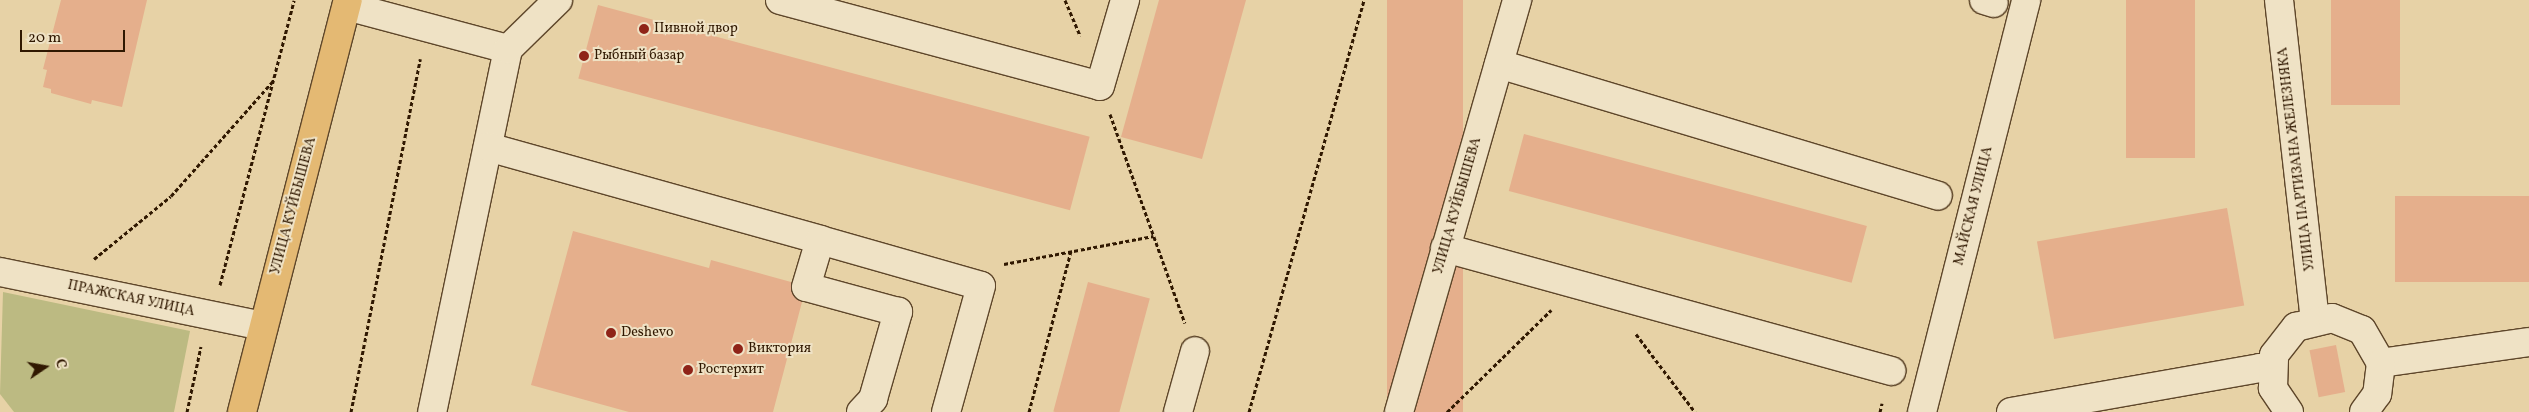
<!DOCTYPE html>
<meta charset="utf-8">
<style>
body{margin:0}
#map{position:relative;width:2529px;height:412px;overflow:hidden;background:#e7d2a6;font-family:Vollkorn,serif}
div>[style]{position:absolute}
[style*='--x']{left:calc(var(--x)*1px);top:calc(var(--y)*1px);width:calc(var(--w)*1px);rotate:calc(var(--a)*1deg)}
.green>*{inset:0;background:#bcba82}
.building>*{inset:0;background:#e5af8c;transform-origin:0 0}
.path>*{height:3px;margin-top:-1.5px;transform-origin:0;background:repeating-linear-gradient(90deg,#301801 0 4px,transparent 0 6.5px)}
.roads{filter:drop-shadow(1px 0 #5e462a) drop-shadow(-1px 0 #5e462a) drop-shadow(0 1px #5e462a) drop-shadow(0 -1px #5e462a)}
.minor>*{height:28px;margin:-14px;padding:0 14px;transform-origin:14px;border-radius:14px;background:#efe2c5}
.major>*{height:28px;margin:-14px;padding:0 14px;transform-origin:14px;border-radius:14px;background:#e4b973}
.dots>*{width:14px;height:14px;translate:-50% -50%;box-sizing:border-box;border:2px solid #efe2c5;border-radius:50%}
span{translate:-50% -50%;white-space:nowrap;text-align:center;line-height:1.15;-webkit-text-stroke:4px #efe2c5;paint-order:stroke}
.poi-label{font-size:14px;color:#301801}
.left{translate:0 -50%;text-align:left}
.street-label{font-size:14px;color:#301801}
.north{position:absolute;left:20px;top:342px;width:50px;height:50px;-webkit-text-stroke:4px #efe2c5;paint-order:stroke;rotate:78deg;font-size:14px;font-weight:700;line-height:20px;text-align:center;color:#301801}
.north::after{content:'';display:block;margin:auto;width:18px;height:22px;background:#301801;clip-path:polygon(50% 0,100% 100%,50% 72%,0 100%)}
.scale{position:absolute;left:20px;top:30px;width:105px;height:22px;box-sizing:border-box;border:2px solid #301801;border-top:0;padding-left:6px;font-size:15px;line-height:18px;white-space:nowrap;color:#301801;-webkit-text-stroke:4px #efe2c5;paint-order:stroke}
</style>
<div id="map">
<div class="green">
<div style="clip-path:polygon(3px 292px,190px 331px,174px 412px,14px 412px,0 394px)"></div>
</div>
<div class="building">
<div style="clip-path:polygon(61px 0,147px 0,122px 107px,92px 100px,91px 104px,51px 93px,51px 89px,43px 87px,47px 70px,43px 69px)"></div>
<div style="clip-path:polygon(1159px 0,1246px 0,1202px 159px,1121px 137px)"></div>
<div style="left:1387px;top:0;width:76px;height:430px"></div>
<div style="left:2126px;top:0;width:69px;height:158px"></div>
<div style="left:2331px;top:0;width:69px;height:105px"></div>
<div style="left:598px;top:5px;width:509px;height:76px;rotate:15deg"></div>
<div style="left:1524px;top:134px;width:355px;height:59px;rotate:15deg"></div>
<div style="left:2529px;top:196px;width:86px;height:134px;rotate:90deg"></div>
<div style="left:2227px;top:208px;width:99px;height:193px;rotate:80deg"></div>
<div style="clip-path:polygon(573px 231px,709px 268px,711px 260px,791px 282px,795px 298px,802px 302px,773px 412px,629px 412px,531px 385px)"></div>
<div style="left:1088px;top:282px;width:64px;height:134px;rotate:15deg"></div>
<div style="left:2336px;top:345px;width:48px;height:27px;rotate:79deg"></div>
</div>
<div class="path">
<div style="--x:1065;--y:0;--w:39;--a:67"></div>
<div style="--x:1110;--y:114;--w:222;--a:70.3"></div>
<div style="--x:94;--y:259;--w:99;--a:-39.3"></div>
<div style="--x:171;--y:196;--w:154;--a:-48.4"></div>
<div style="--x:1004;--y:264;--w:152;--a:-10.6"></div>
<div style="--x:220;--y:285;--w:294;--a:-75.4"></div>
<div style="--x:1636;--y:334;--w:98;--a:52.9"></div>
<div style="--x:187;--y:412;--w:67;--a:-78"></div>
<div style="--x:351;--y:412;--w:360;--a:-78.9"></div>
<div style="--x:1029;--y:412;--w:166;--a:-75.4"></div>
<div style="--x:1249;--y:412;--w:428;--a:-74.4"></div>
<div style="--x:1447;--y:412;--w:146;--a:-44.4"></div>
<div style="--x:1880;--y:412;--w:9;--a:-77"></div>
</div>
<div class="roads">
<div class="minor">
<div style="--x:780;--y:0;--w:331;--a:15"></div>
<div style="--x:1100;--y:86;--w:90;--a:-73.8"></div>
<div style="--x:1984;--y:0;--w:10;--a:17"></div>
<div style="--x:2279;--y:0;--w:321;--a:83.6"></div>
<div style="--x:347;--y:6;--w:167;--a:15"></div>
<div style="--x:508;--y:49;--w:371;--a:101.8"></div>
<div style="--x:508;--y:49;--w:70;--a:-44.4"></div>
<div style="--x:1499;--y:64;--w:458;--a:16.7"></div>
<div style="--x:488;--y:147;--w:345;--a:15.6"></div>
<div style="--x:1445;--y:248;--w:463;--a:15.4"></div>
<div style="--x:0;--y:272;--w:268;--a:11.6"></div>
<div style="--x:2381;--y:363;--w:149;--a:-8.1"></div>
<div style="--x:861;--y:412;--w:18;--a:-47"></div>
<div style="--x:873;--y:399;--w:91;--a:-74"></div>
<div style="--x:898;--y:312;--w:95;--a:-164.8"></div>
<div style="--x:806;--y:287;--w:49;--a:-73.4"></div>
<div style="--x:820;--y:240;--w:167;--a:15.9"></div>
<div style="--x:981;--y:286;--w:131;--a:105.5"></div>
<div style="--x:1178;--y:412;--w:63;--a:-74.4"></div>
<div style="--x:1399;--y:412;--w:429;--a:-74"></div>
<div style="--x:1922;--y:412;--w:425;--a:-75.8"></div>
<div style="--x:2011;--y:412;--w:253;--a:-10"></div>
<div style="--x:2260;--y:368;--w:12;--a:5"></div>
<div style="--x:2289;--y:412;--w:29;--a:-124"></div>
<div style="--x:2273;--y:388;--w:33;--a:-88"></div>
<div style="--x:2274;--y:355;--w:36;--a:-52"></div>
<div style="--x:2296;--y:327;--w:37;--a:-14"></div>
<div style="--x:2332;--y:318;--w:32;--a:22"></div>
<div style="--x:2362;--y:330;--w:38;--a:60"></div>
<div style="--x:2381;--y:363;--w:31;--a:97"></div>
<div style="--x:2377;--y:394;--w:22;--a:126"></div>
</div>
<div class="major">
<div style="--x:242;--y:412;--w:425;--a:-75.6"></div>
</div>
</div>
<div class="dots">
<div style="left:644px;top:29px;background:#8f2418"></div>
<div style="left:584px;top:56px;background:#8f2418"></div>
<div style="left:611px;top:333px;background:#8f2418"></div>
<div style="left:738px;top:349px;background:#8f2418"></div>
<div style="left:688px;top:370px;background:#8f2418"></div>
</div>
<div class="poi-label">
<span class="left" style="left:654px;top:29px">Пивной двор</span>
<span class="left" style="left:594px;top:56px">Рыбный базар</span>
<span class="left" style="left:621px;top:333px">Deshevo</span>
<span class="left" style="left:748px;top:349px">Виктория</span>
<span class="left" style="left:698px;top:370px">Ростерхит</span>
</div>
<div class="street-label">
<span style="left:2297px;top:159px;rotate:-97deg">УЛИЦА ПАРТИЗАНА ЖЕЛЕЗНЯКА</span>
<span style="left:294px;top:206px;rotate:-75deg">УЛИЦА КУЙБЫШЕВА</span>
<span style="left:1458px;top:206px;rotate:-74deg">УЛИЦА КУЙБЫШЕВА</span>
<span style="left:1974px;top:206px;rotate:-76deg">МАЙСКАЯ УЛИЦА</span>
<span style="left:131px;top:299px;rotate:12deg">ПРАЖСКАЯ УЛИЦА</span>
</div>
<div class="north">С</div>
<div class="scale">20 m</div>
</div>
